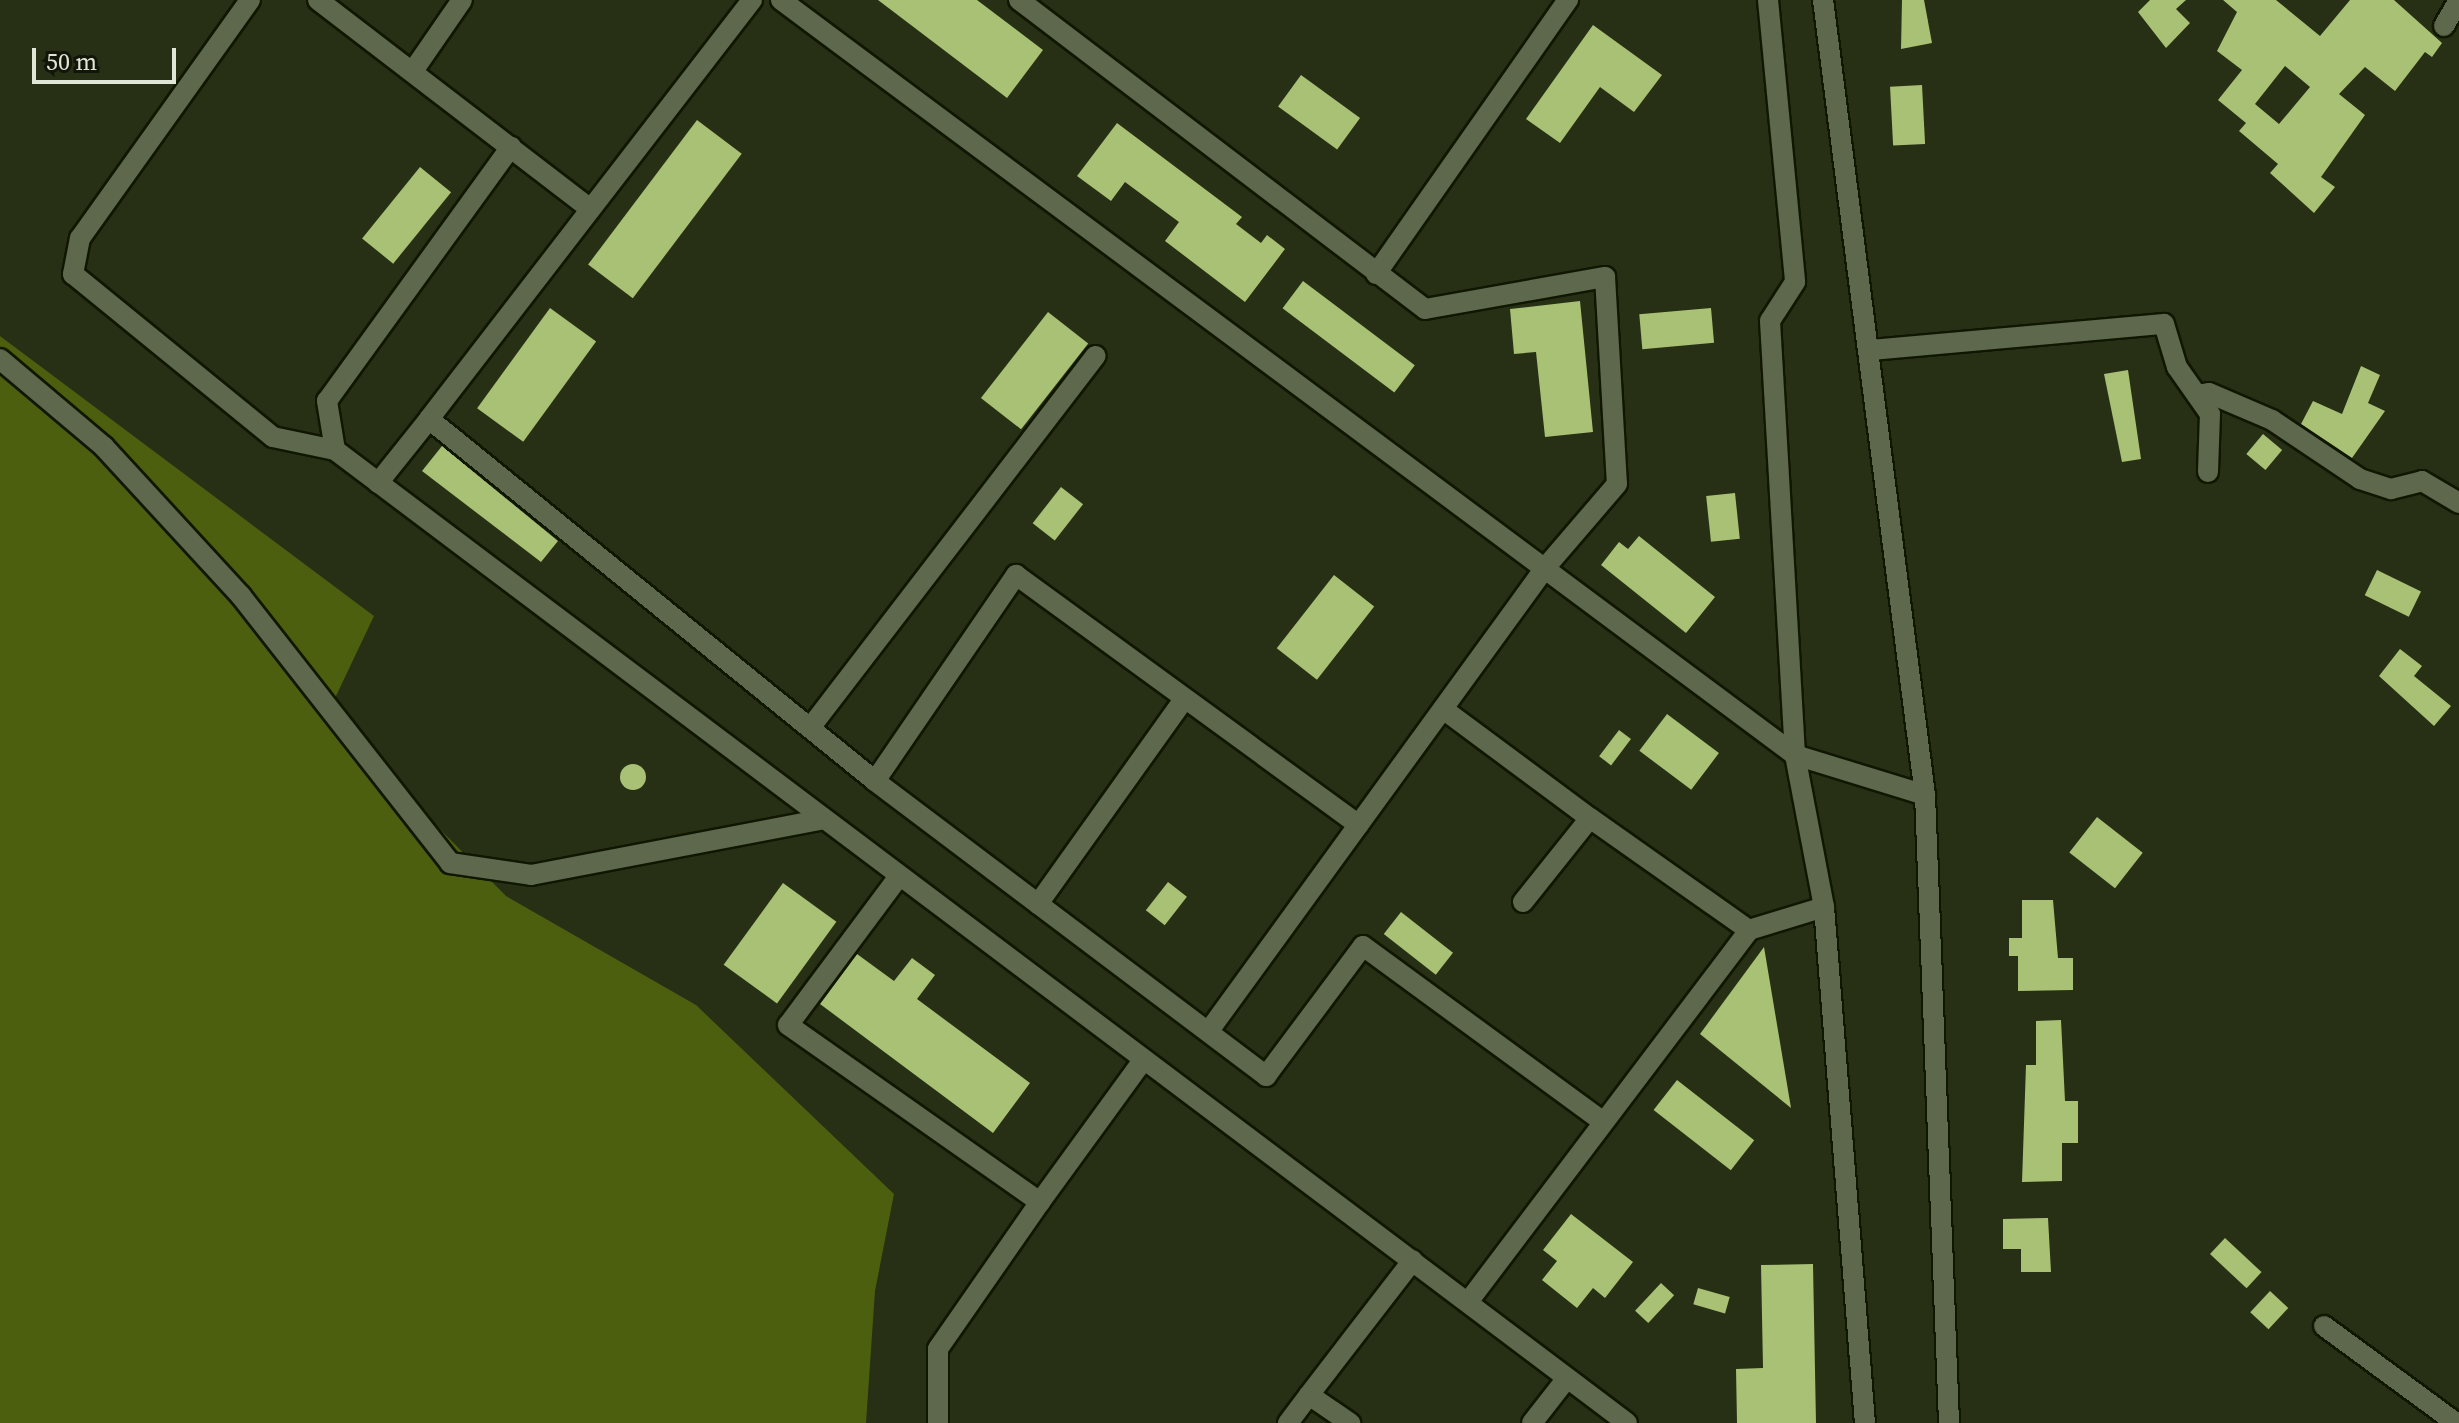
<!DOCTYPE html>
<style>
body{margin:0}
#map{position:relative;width:2459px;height:1423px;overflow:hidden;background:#272f15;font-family:"Source Serif 4",serif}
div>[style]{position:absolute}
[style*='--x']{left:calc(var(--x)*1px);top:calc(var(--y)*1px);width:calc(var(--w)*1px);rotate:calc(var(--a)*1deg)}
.forest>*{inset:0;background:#4b5f0f}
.building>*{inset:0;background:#a9c175;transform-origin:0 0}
.round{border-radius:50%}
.roads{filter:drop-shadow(2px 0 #101701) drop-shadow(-2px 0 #101701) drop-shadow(0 2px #101701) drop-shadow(0 -2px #101701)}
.minor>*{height:20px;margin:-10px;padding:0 10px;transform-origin:10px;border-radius:10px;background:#5e684c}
.tertiary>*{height:20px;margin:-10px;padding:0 10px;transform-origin:10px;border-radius:10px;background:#5e684c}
span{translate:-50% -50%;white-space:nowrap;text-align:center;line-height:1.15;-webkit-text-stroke:8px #12150a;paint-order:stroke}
.scale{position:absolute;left:32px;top:48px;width:144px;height:36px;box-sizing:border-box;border:4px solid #e0e6d6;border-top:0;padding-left:10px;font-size:24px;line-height:28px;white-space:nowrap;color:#e0e6d6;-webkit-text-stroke:6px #12150a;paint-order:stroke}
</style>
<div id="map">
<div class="forest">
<div style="clip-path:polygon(0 336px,374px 616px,327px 715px,506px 896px,696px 1005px,894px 1194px,875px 1291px,866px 1423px,0 1423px)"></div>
</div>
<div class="building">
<div style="clip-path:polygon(878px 0,977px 0,1043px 50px,1007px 98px)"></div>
<div style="clip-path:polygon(1902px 0,1924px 0,1932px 43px,1901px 49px)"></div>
<div style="clip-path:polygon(2150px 0,2186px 0,2176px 9px,2190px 23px,2166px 48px,2138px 12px)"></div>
<div style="clip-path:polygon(evenodd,2223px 0,2276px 0,2320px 36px,2350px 0,2394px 0,2442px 43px,2432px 57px,2425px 52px,2395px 91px,2365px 67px,2339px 94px,2365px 115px,2321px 177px,2335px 187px,2314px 213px,2270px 173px,2278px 164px,2239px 131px,2246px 123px,2218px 100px,2242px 70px,2217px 51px,2237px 12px,2223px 0,2285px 66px,2310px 87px,2279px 124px,2255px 104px,2285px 66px)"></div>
<div style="clip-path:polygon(1593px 25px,1662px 75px,1634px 112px,1600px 87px,1560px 143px,1526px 119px)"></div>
<div style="left:1301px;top:75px;width:73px;height:39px;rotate:36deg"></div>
<div style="left:1922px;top:85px;width:59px;height:32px;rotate:87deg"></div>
<div style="left:697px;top:120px;width:56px;height:181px;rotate:37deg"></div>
<div style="clip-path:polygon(1117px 123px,1242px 217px,1236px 224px,1261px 243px,1267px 235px,1285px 249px,1245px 302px,1165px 241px,1179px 222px,1125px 182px,1111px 201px,1077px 176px)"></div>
<div style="left:420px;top:167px;width:40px;height:92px;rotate:39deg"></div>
<div style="left:1303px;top:281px;width:140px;height:34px;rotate:37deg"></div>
<div style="clip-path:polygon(1580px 301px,1593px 432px,1545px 437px,1536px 352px,1514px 354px,1510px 309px)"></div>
<div style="left:550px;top:308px;width:57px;height:124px;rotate:36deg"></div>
<div style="left:1711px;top:308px;width:35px;height:72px;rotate:85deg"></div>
<div style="left:1048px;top:312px;width:51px;height:109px;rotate:38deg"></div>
<div style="clip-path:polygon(2361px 366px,2380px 375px,2368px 403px,2385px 411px,2352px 458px,2301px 424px,2313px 401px,2342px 414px)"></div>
<div style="clip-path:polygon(2128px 370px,2141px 459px,2122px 462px,2104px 374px)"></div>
<div style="left:2263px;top:434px;width:25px;height:26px;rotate:40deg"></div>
<div style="clip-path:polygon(442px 446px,558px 541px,541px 562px,422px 471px)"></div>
<div style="left:1061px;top:487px;width:28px;height:46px;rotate:38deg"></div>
<div style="left:1735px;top:493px;width:46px;height:29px;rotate:84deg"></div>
<div style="clip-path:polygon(1639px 536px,1715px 597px,1686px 633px,1601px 565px,1619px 542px,1628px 549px)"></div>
<div style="left:2377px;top:570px;width:49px;height:28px;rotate:26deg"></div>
<div style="left:1334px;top:575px;width:51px;height:93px;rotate:38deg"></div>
<div style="clip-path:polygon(2400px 649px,2422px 666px,2414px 676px,2451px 706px,2434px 726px,2379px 676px)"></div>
<div style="left:1667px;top:714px;width:65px;height:46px;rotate:37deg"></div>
<div style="left:1619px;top:730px;width:15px;height:33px;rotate:37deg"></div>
<div class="round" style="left:620px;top:764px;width:26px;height:26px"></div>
<div style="left:2097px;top:817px;width:58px;height:45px;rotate:38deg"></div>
<div style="left:1168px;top:882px;width:24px;height:36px;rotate:38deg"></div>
<div style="left:783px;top:883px;width:66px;height:101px;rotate:36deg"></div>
<div style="clip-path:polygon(2022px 900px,2053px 900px,2058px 958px,2073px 958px,2073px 990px,2018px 991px,2018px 956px,2009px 956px,2009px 938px,2022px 938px)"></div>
<div style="left:1401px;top:912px;width:66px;height:28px;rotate:38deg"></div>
<div style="clip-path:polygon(1764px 947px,1791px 1108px,1700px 1034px)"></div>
<div style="clip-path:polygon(857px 954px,894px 981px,912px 958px,935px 975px,917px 999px,1030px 1083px,993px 1133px,820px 1004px)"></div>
<div style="clip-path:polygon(2061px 1020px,2065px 1101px,2078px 1101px,2078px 1143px,2062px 1143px,2062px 1181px,2022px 1182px,2026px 1065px,2036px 1065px,2036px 1021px)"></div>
<div style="left:1677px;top:1080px;width:98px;height:38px;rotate:38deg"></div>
<div style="clip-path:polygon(1571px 1214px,1633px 1262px,1605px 1298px,1593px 1288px,1577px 1308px,1542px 1280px,1557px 1261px,1543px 1250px)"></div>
<div style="clip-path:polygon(2048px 1218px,2051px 1272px,2021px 1272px,2021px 1249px,2003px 1249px,2003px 1219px)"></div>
<div style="left:2225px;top:1238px;width:50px;height:22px;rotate:43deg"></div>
<div style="clip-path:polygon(1813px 1264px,1816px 1423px,1737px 1423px,1736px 1369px,1763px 1368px,1761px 1265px)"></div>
<div style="left:1661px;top:1283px;width:18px;height:38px;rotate:43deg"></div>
<div style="left:1698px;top:1288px;width:33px;height:17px;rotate:16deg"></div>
<div style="left:2270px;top:1291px;width:25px;height:29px;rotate:43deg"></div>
</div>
<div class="roads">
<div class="minor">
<div style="--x:250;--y:0;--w:292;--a:125.5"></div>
<div style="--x:80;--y:238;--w:37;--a:101"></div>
<div style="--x:73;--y:274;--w:258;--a:39.2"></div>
<div style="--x:273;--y:437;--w:63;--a:11.8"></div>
<div style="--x:335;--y:450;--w:1617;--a:36.98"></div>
<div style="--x:318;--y:0;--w:338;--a:37.5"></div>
<div style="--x:752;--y:0;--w:529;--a:127.63"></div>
<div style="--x:429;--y:419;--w:574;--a:39.06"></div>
<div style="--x:875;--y:781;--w:490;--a:37"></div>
<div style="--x:1266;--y:1076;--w:162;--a:-53.3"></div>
<div style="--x:1363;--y:946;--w:296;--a:36.2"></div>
<div style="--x:781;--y:0;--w:1264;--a:36.67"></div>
<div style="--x:1795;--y:755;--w:136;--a:17.1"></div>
<div style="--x:1019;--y:0;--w:510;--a:37.27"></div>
<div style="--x:1425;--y:309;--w:183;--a:-10.1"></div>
<div style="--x:1605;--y:277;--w:207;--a:86.7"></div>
<div style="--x:1617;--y:484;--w:111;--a:130.6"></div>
<div style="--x:1545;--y:568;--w:573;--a:125.99"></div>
<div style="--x:1768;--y:0;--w:283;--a:84.5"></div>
<div style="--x:1795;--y:282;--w:46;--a:122.7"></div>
<div style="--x:1770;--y:321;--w:435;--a:86.7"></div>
<div style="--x:1795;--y:755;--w:155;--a:79.2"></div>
<div style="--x:1824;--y:907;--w:518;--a:85.46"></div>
<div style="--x:2444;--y:26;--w:30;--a:-60"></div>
<div style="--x:413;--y:71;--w:86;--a:-55.4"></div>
<div style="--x:1376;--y:274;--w:335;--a:-55"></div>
<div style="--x:1871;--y:350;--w:294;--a:-5.1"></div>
<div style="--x:2164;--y:324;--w:45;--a:73.2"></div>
<div style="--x:2177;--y:367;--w:57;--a:54.9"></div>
<div style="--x:2210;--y:414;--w:58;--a:92"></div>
<div style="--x:0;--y:359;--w:136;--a:40.2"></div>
<div style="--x:104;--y:447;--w:202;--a:47.4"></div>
<div style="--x:241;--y:596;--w:339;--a:51.9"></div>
<div style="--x:450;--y:863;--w:82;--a:8.4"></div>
<div style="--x:531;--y:875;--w:294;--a:-10.8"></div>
<div style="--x:2197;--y:395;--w:12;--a:-9"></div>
<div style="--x:2209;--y:393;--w:69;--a:23.2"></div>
<div style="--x:2272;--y:420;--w:106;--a:33.8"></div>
<div style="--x:2360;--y:479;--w:33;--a:18"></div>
<div style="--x:2391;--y:489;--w:32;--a:-14"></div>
<div style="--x:2422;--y:481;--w:43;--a:30.7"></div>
<div style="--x:335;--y:450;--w:50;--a:-99.3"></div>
<div style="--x:327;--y:401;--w:314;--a:-54.1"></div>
<div style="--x:378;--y:483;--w:82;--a:-51.4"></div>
<div style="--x:1443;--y:709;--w:183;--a:36.6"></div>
<div style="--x:810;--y:728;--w:469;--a:-52.5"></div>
<div style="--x:875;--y:781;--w:250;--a:-55.6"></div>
<div style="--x:1016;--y:575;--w:424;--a:36.1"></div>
<div style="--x:897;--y:879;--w:182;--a:126.7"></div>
<div style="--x:788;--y:1025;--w:308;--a:35.1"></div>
<div style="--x:1040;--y:1202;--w:179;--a:124.8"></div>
<div style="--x:938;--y:1349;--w:74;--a:90"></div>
<div style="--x:1523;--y:902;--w:107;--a:-51.4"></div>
<div style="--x:1590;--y:818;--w:194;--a:35.2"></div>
<div style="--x:1038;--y:904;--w:248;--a:-54.5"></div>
<div style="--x:1040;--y:1202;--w:172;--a:-54"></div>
<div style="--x:1468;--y:1302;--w:466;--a:-52.9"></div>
<div style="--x:1749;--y:930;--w:78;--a:-17"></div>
<div style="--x:2324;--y:1326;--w:164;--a:36.3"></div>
<div style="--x:1309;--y:1395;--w:170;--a:-52.4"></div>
<div style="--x:1288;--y:1423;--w:35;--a:-53"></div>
<div style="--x:1309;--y:1395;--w:50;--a:34.3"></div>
<div style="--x:1532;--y:1423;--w:57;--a:-52.1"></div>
</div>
<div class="tertiary">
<div style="--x:1823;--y:0;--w:802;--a:82.69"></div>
<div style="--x:1925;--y:795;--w:628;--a:87.81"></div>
</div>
</div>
<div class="scale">50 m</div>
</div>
